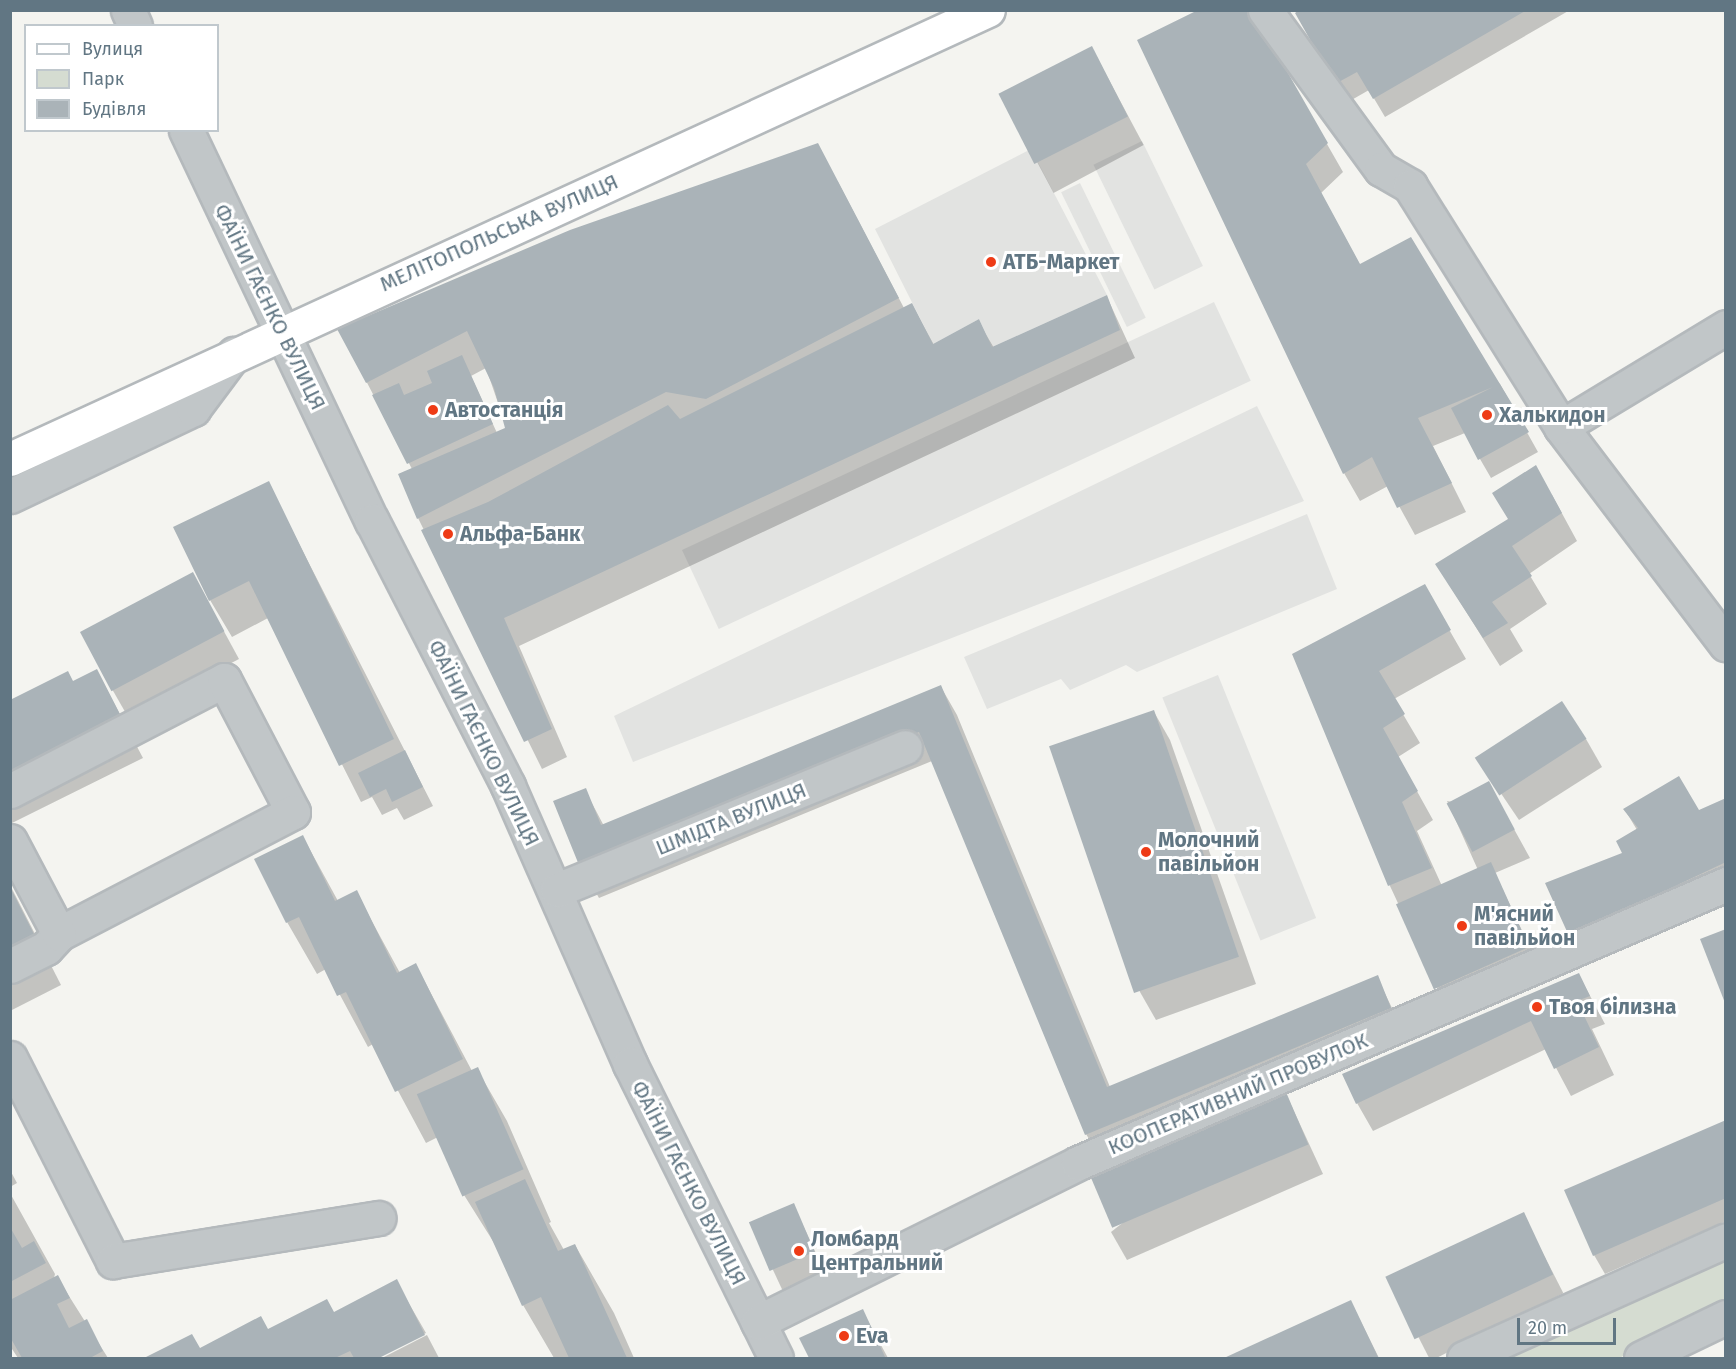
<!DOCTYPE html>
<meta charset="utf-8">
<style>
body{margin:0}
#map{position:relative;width:1736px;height:1369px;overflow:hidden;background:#f4f4f0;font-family:"Fira Sans",sans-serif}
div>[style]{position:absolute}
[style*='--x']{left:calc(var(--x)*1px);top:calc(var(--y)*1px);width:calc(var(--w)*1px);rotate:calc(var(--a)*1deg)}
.built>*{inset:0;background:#e2e3e1;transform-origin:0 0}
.green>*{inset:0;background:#d5dcd1}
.shadow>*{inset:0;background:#0003;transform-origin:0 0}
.building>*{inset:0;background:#aab3b8;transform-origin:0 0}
.roads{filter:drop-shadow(2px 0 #b4b9bc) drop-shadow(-2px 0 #b4b9bc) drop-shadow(0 2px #b4b9bc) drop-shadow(0 -2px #b4b9bc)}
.minor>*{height:33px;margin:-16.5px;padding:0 16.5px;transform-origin:16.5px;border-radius:16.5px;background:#c1c6c8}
.major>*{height:33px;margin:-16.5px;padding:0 16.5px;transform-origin:16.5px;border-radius:16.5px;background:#fff}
.dots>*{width:16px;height:16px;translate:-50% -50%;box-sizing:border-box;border:3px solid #fff;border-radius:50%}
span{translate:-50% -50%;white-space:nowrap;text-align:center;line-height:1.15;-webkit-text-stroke:6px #fff;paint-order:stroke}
.street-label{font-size:21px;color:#617683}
.poi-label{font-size:21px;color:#617683;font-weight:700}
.left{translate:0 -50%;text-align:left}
.frame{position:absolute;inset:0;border:12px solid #617683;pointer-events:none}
.legend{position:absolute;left:24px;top:24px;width:195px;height:108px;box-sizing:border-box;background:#fff;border:2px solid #c0c8cd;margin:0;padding:8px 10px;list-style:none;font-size:18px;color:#617683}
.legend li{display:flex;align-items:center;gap:12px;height:30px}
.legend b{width:30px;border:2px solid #c0c8cd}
.scale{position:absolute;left:1517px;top:1318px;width:99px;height:27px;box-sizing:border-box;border:3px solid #617683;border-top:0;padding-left:8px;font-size:18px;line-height:21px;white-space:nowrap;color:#617683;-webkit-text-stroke:4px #fff;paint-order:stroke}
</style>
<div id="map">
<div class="built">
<div style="left:1142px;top:141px;width:139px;height:54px;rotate:64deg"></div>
<div style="clip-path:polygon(1031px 149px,1107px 295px,992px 347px,979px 319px,933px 344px,875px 229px)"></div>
<div style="left:1080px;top:183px;width:150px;height:21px;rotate:64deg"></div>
<div style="left:1214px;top:302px;width:87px;height:587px;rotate:65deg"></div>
<div style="clip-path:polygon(1257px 406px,1304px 501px,633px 762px,614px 716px)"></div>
<div style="clip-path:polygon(1307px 514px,1337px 589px,1137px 672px,1126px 665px,1070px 690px,1061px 679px,987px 709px,964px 657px)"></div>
<div style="left:1218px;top:675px;width:262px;height:60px;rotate:68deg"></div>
</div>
<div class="green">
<div style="clip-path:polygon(1725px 1250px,1725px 1310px,1619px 1358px,1492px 1358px)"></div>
</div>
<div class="shadow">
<div style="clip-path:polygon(1250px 10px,1343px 172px,1321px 193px,1360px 265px,1500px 384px,1538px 452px,1491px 478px,1465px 433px,1433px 446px,1466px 512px,1415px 535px,1388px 486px,1360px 501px,1344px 473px)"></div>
<div style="clip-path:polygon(1302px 10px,1570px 10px,1385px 117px,1369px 90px,1348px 102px)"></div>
<div style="left:1092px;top:48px;width:110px;height:102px;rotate:62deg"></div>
<div style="clip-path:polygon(evenodd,838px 182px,904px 308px,912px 305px,934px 345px,978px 321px,994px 348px,1107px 297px,1135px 358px,519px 646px,567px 757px,542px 769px,418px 518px,412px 469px,339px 329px,838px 182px,486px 368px,507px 429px,497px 433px,471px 376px,486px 368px)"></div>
<div style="clip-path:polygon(268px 483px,433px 806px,404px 820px,397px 808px,382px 815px,372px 797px,361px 802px,268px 618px,232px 637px,210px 600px)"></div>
<div style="clip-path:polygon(1552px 495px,1577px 541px,1529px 574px,1547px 604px,1510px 629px,1523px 651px,1500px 666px,1437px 565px)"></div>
<div style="clip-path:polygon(1424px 586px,1466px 659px,1394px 699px,1420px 743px,1398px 757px,1433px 820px,1417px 831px,1442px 886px,1478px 870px,1447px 801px,1504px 811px,1530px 858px,1495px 873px,1543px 975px,1451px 1017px,1390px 886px,1294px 655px)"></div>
<div style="clip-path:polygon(208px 602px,239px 659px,128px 717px,112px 689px)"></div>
<div style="clip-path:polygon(97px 671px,143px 758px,10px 824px,10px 701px,73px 683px)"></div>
<div style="clip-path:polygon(941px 687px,957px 715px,1110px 1087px,1377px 977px,1406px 1037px,1103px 1162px,1086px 1134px,932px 761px,599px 898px,583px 870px,585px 790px,604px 826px)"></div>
<div style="clip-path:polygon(1154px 712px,1170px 740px,1256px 984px,1156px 1020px,1140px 992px,1052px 750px)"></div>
<div style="clip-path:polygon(1586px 739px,1602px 767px,1519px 820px,1477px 758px)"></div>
<div style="clip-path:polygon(1726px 800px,1726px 898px,1587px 963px,1570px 935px,1637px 830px,1625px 810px,1698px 812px)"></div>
<div style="clip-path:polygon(303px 837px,338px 901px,356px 892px,400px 973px,416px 965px,472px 1071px,477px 1069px,507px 1121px,551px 1222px,549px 1223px,564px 1250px,575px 1245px,614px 1313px,634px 1358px,554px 1358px,523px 1305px,496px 1246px,464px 1195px,438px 1137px,426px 1143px,373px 1044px,368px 1047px,326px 969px,317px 974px,287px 922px)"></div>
<div style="clip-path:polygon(10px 885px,61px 985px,10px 1011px)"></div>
<div style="clip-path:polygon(1579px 975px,1605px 1024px,1592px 1029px,1614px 1075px,1571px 1096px,1546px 1049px,1373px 1131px,1357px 1103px)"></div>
<div style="clip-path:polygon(1286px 1094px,1323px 1174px,1127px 1260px,1111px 1232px)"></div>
<div style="clip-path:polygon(1726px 1122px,1726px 1221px,1605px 1274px,1594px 1255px)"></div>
<div style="clip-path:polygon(10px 1170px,17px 1183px,10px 1187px)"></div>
<div style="clip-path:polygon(10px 1193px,55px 1274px,54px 1278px,57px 1277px,108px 1358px,18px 1358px,10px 1346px)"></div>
<div style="left:793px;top:1204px;width:74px;height:46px;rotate:65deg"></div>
<div style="left:1523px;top:1214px;width:89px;height:149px;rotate:63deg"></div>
<div style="clip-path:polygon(396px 1281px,426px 1333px,376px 1358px,148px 1358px,192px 1336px,200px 1349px,334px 1314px)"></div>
<div style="clip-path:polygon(1351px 1302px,1379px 1358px,1228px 1358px)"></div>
<div style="clip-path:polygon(862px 1310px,888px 1358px,810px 1358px,801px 1339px)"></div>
<div style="clip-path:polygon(427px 1335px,439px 1358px,382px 1358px)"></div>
</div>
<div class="building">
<div style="clip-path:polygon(1198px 10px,1252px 10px,1328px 143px,1306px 164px,1360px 264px,1411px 237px,1529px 432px,1478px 460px,1451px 408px,1493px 387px,1418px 418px,1452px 483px,1397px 508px,1372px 457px,1343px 474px,1137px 40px)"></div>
<div style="clip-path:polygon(1299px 10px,1527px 10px,1373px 99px,1357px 72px,1335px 84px,1295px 13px)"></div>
<div style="left:1092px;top:46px;width:79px;height:105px;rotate:63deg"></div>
<div style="clip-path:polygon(818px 143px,899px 298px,706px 399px,666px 392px,417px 519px,398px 474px,505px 428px,494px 388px,467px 331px,366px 383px,337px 329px,570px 230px)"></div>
<div style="clip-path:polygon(1107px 295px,1120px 330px,504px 618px,552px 729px,524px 742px,421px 530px,488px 502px,668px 405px,680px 419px,912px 303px,933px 344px,979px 319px,992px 347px)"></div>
<div style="clip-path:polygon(462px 355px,493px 424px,407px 464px,372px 395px,399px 383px,404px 395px,432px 383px,427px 371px)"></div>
<div style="clip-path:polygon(1536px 465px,1562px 513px,1512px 546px,1532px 576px,1492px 602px,1508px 623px,1483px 638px,1435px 564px,1508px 519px,1492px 493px)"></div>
<div style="clip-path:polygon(269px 481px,394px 739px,339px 766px,249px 581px,209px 601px,173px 527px)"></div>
<div style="left:193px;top:572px;width:67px;height:128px;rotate:62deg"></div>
<div style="clip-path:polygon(1425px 584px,1451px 630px,1379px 671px,1405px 714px,1383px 728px,1418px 791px,1402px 802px,1432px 868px,1388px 886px,1292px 654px)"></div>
<div style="clip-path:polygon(97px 669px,123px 720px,10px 777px,10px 700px,68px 671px,73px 681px)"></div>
<div style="clip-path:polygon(941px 685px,1107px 1087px,1378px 975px,1391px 1008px,1085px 1135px,919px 732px,581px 870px,553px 801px,586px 788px,601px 825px)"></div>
<div style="left:1562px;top:701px;width:45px;height:104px;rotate:57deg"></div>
<div style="left:1154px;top:710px;width:261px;height:111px;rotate:71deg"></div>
<div style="clip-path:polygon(405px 750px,423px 787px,392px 802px,386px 789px,370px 797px,358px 773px)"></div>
<div style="clip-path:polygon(1679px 776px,1699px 810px,1726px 798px,1726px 862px,1569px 936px,1545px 883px,1622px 853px,1616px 841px,1638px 828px,1623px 809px)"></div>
<div style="left:1489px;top:781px;width:55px;height:48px;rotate:62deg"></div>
<div style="clip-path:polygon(303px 835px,335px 901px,357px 890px,397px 973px,416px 963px,463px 1059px,395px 1092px,346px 992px,337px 996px,299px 917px,286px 923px,254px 859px)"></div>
<div style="left:1491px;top:862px;width:93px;height:104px;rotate:66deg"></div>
<div style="clip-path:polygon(10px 887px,41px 948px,10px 963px)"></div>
<div style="clip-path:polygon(1726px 929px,1726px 1002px,1725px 1003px,1700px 939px)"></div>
<div style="clip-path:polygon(1579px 973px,1590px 996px,1577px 1001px,1599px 1047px,1554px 1069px,1531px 1021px,1356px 1104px,1342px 1074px)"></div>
<div style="left:478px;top:1067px;width:112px;height:67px;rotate:66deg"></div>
<div style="left:1286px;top:1092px;width:57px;height:213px;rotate:67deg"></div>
<div style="clip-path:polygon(1726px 1120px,1726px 1198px,1593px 1256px,1564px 1190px)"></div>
<div style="clip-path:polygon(525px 1179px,558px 1251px,575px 1244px,627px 1358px,569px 1358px,541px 1297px,522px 1306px,475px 1202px)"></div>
<div style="left:794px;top:1203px;width:53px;height:49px;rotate:67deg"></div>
<div style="left:1524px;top:1212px;width:69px;height:153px;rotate:65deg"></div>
<div style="clip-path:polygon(10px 1227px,22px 1248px,34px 1241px,46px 1263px,10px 1282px)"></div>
<div style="clip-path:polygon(58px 1275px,70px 1298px,57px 1304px,69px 1328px,87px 1319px,103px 1351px,90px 1358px,22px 1358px,10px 1337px,10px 1300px)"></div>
<div style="clip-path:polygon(397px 1279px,425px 1335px,379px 1358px,354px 1358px,350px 1351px,335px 1358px,144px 1358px,192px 1334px,200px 1348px,261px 1316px,268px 1329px,327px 1299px,334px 1312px)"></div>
<div style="clip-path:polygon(1351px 1300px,1378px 1357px,1224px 1358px)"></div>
<div style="clip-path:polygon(863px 1309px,885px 1357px,809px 1358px,799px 1338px)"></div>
</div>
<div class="roads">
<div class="minor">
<div style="--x:128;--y:10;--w:17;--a:66"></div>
<div style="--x:1265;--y:10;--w:197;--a:53.9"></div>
<div style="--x:1381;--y:169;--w:34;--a:30"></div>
<div style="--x:1410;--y:186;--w:284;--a:57.9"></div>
<div style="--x:1561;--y:427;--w:273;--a:52.8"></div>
<div style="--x:186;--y:130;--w:433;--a:64.6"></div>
<div style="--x:372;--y:521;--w:298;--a:62.8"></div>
<div style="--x:508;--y:786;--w:304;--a:66.3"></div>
<div style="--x:630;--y:1064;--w:328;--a:63.6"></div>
<div style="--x:1561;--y:427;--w:193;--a:-31.2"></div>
<div style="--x:10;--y:496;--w:203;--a:-25.4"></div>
<div style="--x:193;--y:409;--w:69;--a:-53.3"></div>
<div style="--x:10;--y:791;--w:241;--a:-27.4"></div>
<div style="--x:224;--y:680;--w:149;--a:62.4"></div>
<div style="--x:293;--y:812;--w:264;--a:152.5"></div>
<div style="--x:59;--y:934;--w:19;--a:133"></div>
<div style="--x:46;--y:948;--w:40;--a:153.4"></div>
<div style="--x:10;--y:841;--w:105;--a:62.2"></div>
<div style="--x:557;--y:890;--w:376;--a:-22.3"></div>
<div style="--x:10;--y:1058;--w:228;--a:63.1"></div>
<div style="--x:113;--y:1261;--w:269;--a:-9.2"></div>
<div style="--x:758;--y:1322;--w:357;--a:-26.4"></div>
<div style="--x:1078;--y:1163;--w:706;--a:-23.29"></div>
<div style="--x:1464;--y:1358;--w:287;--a:-24.2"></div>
<div style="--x:1641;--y:1358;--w:94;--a:-25.8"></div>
</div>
<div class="major">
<div style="--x:10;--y:459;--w:1076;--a:-24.66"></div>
</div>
</div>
<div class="dots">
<div style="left:991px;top:262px;background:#ee3b16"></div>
<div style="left:433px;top:410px;background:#ee3b16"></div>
<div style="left:1487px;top:415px;background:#ee3b16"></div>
<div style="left:448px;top:534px;background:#ee3b16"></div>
<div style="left:1146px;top:852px;background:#ee3b16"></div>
<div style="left:1462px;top:926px;background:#ee3b16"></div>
<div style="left:1537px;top:1007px;background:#ee3b16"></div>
<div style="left:799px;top:1251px;background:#ee3b16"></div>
<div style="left:844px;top:1336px;background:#ee3b16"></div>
</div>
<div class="street-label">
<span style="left:499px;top:233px;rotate:-24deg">МЕЛІТОПОЛЬСЬКА ВУЛИЦЯ</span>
<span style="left:270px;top:307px;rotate:64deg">ФАЇНИ ГАЄНКО ВУЛИЦЯ</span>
<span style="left:484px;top:743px;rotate:64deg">ФАЇНИ ГАЄНКО ВУЛИЦЯ</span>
<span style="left:731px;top:819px;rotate:-22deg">ШМІДТА ВУЛИЦЯ</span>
<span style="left:1238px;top:1094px;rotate:-23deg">КООПЕРАТИВНИЙ ПРОВУЛОК</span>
<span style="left:689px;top:1183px;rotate:63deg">ФАЇНИ ГАЄНКО ВУЛИЦЯ</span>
</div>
<div class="poi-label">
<span class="left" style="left:1003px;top:262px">АТБ-Маркет</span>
<span class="left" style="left:445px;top:410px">Автостанція</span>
<span class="left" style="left:1499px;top:415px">Халькидон</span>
<span class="left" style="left:460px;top:534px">Альфа-Банк</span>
<span class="left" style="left:1158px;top:852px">Молочний<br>павільйон</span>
<span class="left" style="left:1474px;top:926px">М'ясний<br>павільйон</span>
<span class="left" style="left:1549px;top:1007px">Твоя білизна</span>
<span class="left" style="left:811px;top:1251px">Ломбард<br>Центральний</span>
<span class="left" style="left:856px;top:1336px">Eva</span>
</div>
<div class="frame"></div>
<ul class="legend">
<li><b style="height:8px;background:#fff"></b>Вулиця</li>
<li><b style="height:16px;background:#d5dcd1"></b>Парк</li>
<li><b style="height:16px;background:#aab3b8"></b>Будівля</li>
</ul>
<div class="scale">20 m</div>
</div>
